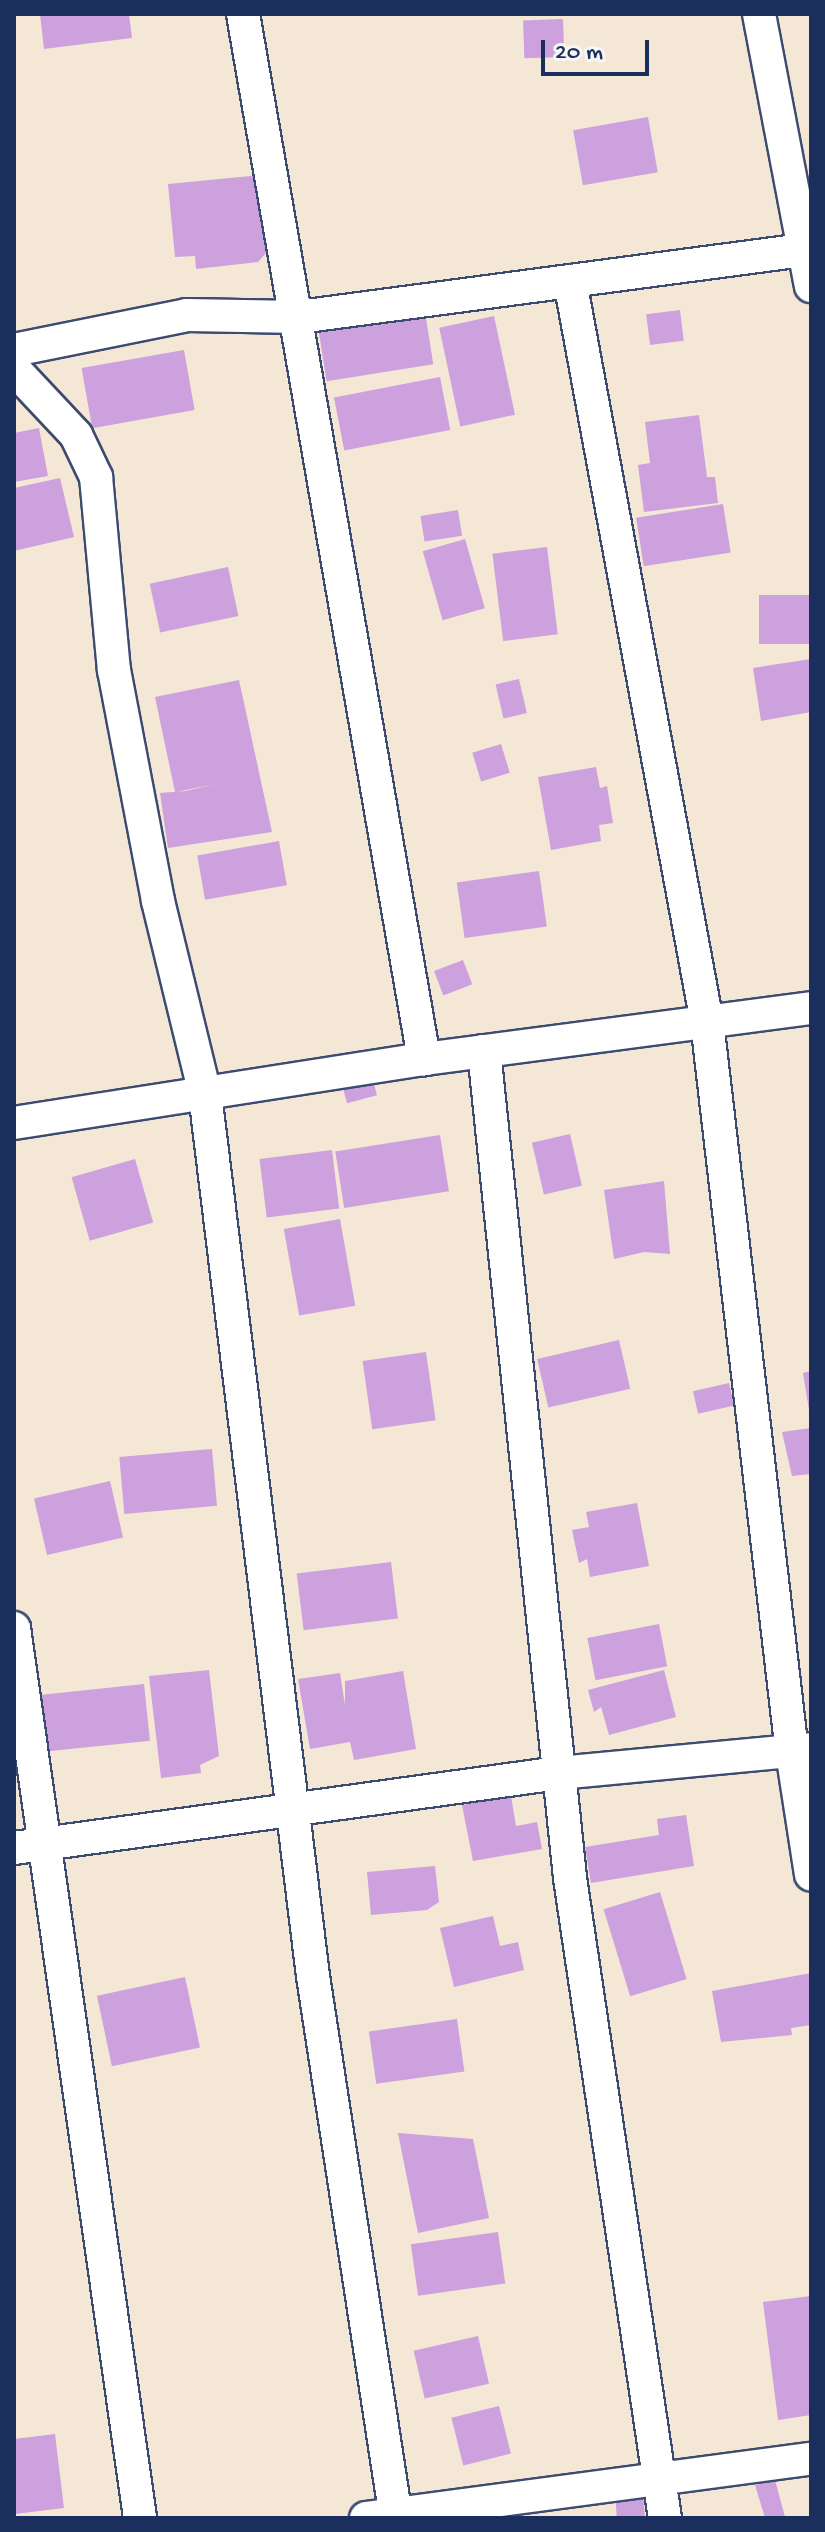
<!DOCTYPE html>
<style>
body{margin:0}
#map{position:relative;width:825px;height:2532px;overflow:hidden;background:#f4e7d5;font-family:"Gochi Hand",sans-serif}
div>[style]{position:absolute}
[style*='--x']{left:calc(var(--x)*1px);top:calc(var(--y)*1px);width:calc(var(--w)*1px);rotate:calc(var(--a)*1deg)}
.building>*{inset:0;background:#cda1dd;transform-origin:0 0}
.roads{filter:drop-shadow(2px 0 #3c4b70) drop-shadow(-2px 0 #3c4b70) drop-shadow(0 2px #3c4b70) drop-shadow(0 -2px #3c4b70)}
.minor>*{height:32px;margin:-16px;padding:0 16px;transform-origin:16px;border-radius:16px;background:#fff}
span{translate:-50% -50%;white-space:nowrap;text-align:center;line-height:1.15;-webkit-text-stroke:6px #f6f6f2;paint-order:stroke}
.frame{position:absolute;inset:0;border:16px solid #1b2f5e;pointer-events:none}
.scale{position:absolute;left:541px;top:40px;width:108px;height:36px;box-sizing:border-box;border:4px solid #1b2f5e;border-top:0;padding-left:10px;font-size:24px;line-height:28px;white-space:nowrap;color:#1b2f5e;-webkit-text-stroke:6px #f6f6f2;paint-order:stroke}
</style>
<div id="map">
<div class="building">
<div style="clip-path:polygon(40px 14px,129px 14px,132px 38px,44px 49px)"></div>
<div style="left:563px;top:19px;width:38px;height:40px;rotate:88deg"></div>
<div style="left:648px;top:117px;width:56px;height:76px;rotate:80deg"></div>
<div style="clip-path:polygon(260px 175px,267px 252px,258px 262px,196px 269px,195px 256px,175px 257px,168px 184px)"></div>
<div style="left:680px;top:310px;width:31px;height:34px;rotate:83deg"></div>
<div style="left:425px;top:312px;width:53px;height:108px;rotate:81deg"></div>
<div style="left:494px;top:316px;width:101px;height:56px;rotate:78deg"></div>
<div style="left:184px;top:350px;width:61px;height:104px;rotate:80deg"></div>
<div style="left:440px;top:377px;width:54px;height:108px;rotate:79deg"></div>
<div style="clip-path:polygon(699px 415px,707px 477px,715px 477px,718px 503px,644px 512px,638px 465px,650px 463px,645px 422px)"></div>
<div style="clip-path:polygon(39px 428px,48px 476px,14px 482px,14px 433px)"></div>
<div style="clip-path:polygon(60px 478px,74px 537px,14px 551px,14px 488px)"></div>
<div style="left:723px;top:504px;width:49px;height:88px;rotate:81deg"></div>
<div style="left:458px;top:510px;width:26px;height:38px;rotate:81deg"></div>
<div style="left:465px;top:539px;width:72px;height:44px;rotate:74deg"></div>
<div style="left:547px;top:547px;width:88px;height:55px;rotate:83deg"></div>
<div style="left:228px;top:567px;width:50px;height:80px;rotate:78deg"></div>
<div style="left:811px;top:595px;width:49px;height:52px;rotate:90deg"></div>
<div style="clip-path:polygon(811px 659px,811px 712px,761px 721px,753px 668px)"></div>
<div style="left:519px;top:679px;width:35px;height:24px;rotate:77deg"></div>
<div style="clip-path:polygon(239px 680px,272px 832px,168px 848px,160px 793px,185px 791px,216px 784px,175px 792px,155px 697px)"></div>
<div style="left:501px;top:744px;width:30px;height:30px;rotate:73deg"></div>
<div style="clip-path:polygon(596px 767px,600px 788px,607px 786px,613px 823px,599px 825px,601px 841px,551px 850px,538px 777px)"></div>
<div style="left:279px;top:841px;width:45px;height:83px;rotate:80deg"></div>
<div style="left:539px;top:871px;width:56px;height:83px;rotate:82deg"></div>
<div style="left:463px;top:960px;width:26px;height:31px;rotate:69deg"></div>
<div style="left:371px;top:1073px;width:23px;height:31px;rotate:75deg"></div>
<div style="left:570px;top:1134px;width:53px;height:39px;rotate:77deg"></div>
<div style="left:440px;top:1135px;width:57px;height:106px;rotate:81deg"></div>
<div style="left:332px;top:1150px;width:59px;height:73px;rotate:83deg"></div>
<div style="left:135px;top:1159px;width:66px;height:66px;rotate:74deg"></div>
<div style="clip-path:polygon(664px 1181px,670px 1254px,644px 1252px,614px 1259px,604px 1190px)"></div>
<div style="left:340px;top:1219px;width:88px;height:57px;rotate:80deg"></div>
<div style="left:619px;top:1340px;width:50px;height:84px;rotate:77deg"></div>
<div style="left:426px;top:1352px;width:69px;height:64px;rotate:82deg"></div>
<div style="clip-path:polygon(811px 1371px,811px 1410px,809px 1410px,803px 1373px)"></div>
<div style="left:729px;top:1383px;width:23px;height:37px;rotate:77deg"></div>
<div style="clip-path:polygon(811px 1428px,811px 1474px,792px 1476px,782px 1432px)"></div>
<div style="left:212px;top:1449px;width:57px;height:93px;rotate:85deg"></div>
<div style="left:110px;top:1481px;width:58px;height:78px;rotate:77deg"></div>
<div style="clip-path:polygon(637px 1503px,649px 1566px,590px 1577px,587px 1559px,579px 1563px,572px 1530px,589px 1527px,586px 1512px)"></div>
<div style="left:391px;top:1562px;width:57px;height:95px;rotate:83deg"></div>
<div style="left:659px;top:1624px;width:43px;height:73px;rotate:79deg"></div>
<div style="clip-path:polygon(209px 1670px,219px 1756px,200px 1765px,201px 1773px,161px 1778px,149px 1676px)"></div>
<div style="clip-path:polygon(664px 1670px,676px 1717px,609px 1735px,601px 1707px,594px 1712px,588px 1690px)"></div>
<div style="clip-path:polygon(403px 1671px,416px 1749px,354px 1760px,350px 1742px,310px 1749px,298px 1679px,340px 1673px,345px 1705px,345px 1681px)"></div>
<div style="left:144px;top:1684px;width:57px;height:107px;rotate:84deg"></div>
<div style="clip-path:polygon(511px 1796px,516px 1826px,537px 1822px,542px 1849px,473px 1861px,462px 1805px)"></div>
<div style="clip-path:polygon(686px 1815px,694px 1866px,591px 1883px,585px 1847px,659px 1835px,657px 1819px)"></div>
<div style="clip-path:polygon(435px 1866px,439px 1902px,427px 1910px,371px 1915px,367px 1872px)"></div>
<div style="left:660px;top:1892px;width:91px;height:59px;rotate:73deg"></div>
<div style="clip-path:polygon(493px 1916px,500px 1946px,518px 1942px,524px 1970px,454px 1987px,440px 1928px)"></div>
<div style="clip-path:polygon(811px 1973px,811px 2025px,791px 2028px,792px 2035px,721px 2042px,712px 1991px)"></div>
<div style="left:185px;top:1977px;width:72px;height:90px;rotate:78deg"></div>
<div style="left:457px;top:2019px;width:53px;height:89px;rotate:82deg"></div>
<div style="clip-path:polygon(398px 2133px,473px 2139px,489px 2218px,418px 2233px)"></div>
<div style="left:498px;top:2232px;width:52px;height:88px;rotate:82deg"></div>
<div style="clip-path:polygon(811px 2296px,811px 2415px,778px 2420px,763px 2302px)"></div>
<div style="left:478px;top:2336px;width:49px;height:66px;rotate:77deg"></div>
<div style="left:499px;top:2406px;width:49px;height:49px;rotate:76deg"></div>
<div style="clip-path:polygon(55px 2434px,64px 2508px,15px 2514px,14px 2439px)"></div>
<div style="clip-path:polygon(775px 2480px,785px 2517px,765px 2518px,755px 2485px)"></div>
<div style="left:643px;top:2491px;width:26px;height:28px;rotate:86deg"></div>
</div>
<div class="roads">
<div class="minor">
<div style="--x:243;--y:14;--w:1061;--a:80.17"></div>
<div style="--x:759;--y:14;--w:277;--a:79.2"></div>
<div style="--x:570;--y:281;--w:754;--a:79.53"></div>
<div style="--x:707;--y:1022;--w:735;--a:83.36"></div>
<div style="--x:792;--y:1752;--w:124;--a:81.2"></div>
<div style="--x:14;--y:350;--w:177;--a:-11.4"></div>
<div style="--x:187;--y:315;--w:112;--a:1"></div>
<div style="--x:299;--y:317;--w:516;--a:-7.57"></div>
<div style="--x:14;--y:369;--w:91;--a:46.8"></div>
<div style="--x:76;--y:435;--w:47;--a:64.5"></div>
<div style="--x:96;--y:477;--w:194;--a:84.7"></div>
<div style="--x:114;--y:670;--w:235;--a:79.2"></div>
<div style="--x:158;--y:901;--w:199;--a:76.3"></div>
<div style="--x:205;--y:1094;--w:889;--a:83.02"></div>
<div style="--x:313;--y:1976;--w:548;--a:81.29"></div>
<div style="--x:484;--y:1051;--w:831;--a:84.06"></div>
<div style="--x:570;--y:1878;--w:647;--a:81.56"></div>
<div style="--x:14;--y:1123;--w:415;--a:-8.9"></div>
<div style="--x:424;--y:1059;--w:390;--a:-7.5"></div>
<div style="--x:14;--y:1628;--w:899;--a:81.94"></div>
<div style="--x:14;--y:1848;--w:550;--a:-7.84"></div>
<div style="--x:559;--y:1773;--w:253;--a:-5.4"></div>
<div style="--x:366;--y:2518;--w:449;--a:-7.6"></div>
</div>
</div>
<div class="frame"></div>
<div class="scale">20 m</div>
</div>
